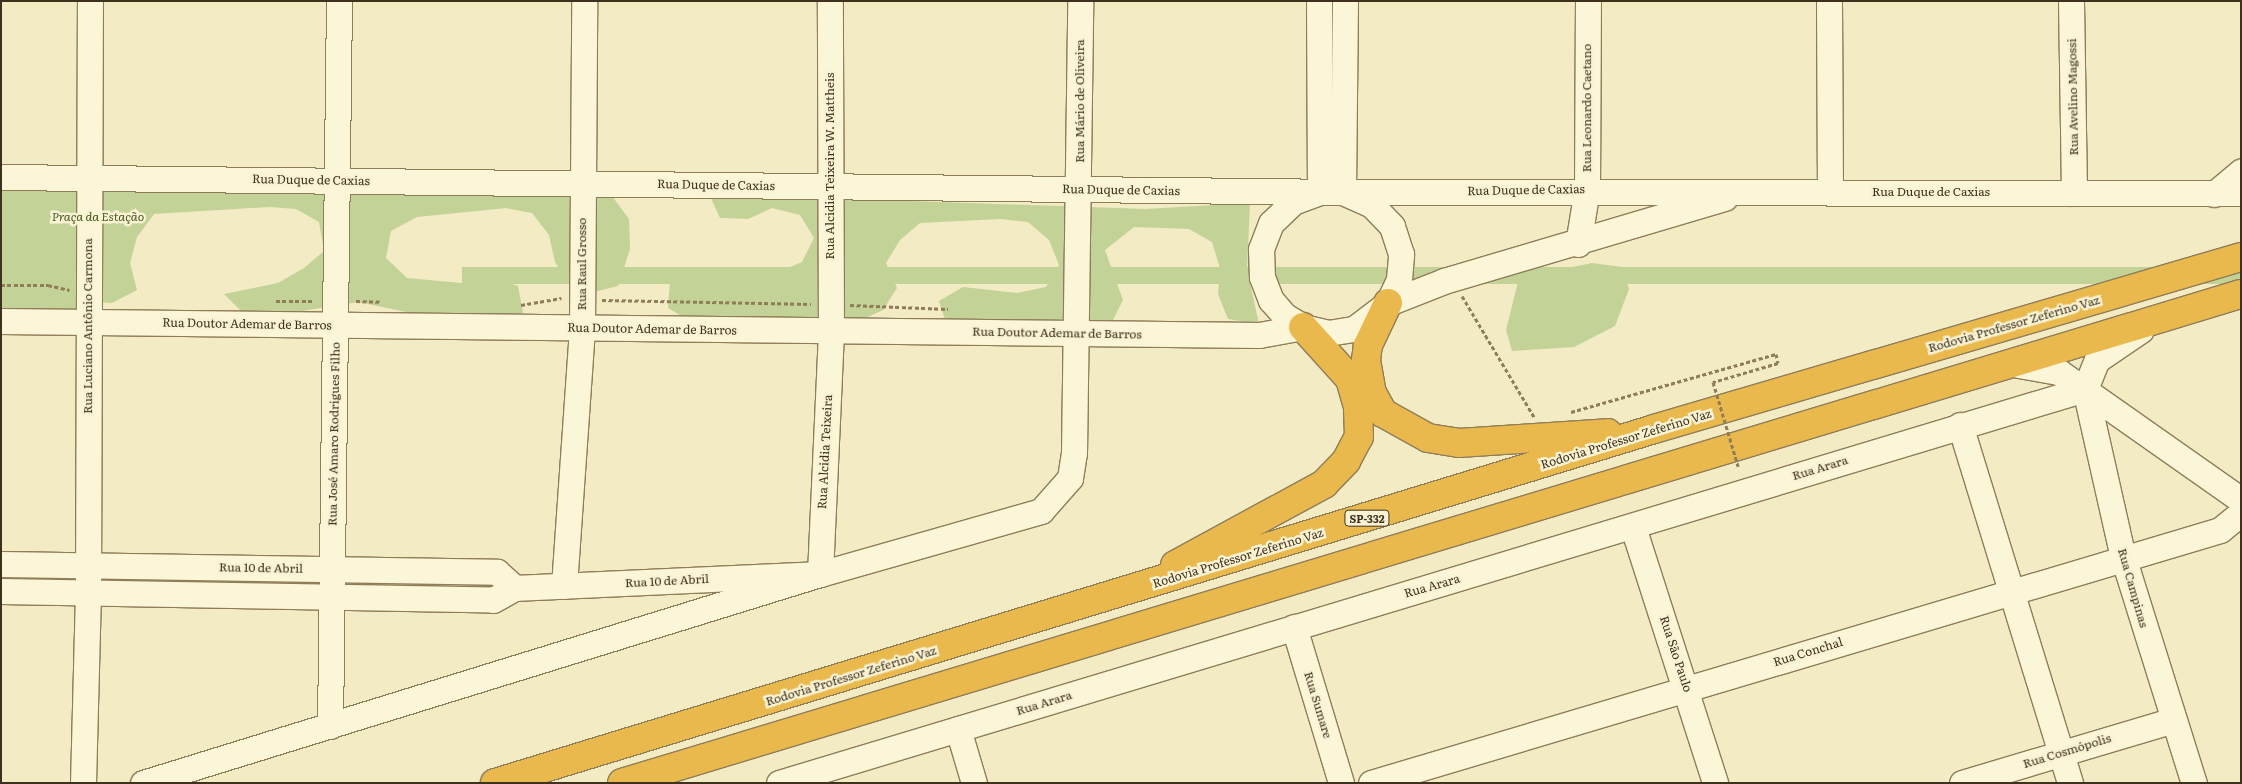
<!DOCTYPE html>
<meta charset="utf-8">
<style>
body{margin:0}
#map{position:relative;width:2242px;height:784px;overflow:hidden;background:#f2ebc4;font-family:Literata,serif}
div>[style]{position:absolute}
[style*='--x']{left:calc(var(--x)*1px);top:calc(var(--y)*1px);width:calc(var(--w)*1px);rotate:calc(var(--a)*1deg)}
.green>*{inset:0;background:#c3d296;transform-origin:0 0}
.path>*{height:3px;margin-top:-1.5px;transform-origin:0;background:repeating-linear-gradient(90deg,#8f7d58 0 4px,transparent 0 6.5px)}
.roads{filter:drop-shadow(1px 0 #8f7d58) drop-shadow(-1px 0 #8f7d58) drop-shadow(0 1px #8f7d58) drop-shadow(0 -1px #8f7d58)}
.minor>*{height:25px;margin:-12.5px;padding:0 12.5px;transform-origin:12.5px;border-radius:12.5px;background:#fcf6d8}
.highway>*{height:28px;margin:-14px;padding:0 14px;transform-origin:14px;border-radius:14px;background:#e9b94e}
.path-bridge>*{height:3px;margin-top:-1.5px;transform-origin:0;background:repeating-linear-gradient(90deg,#8f7d58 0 4px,transparent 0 6.5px)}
span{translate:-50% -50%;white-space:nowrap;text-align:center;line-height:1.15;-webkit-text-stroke:5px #f9f3d4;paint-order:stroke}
.shield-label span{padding:1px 4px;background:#f9f3d4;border:1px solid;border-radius:4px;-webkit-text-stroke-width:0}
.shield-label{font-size:11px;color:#3e311e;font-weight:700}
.street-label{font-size:12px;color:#3e311e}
.park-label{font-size:12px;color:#465c22;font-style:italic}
.frame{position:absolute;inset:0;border:2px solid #3e311e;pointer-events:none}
</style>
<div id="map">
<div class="green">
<div style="clip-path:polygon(1px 174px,612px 196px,629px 219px,630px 249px,618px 286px,598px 291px,570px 285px,555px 262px,549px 235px,532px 213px,506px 208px,417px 217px,391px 231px,386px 258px,407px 278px,461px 283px,488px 276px,518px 286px,523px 313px,498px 323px,416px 314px,358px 302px,271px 316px,243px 313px,224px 294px,278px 283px,304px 268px,324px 251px,319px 222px,296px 209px,270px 207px,154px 214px,137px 237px,130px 263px,137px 290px,112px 303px,84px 301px,83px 316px,1px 311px)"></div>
<div style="clip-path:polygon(709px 194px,1145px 209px,1250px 203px,1247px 270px,1259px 324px,1228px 319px,1218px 294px,1220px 268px,1212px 242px,1189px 229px,1134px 227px,1105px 250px,1123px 300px,1111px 324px,947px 326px,939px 301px,963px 287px,1017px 293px,1046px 287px,1059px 265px,1049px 240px,1028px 222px,1000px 219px,920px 223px,900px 240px,886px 263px,897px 288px,883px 310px,859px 321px,690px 321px,668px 308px,670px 281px,694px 271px,778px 272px,802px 262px,814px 238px,800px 215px,772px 208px,748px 219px,720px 218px)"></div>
<div style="clip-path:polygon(1592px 263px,1622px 267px,1629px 289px,1615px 326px,1574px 347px,1512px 351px,1506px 330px,1519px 278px)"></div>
<div style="left:2241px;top:267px;width:17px;height:1779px;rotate:90deg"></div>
</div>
<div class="path">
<div style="--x:1;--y:285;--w:47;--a:0"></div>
<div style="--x:48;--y:285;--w:22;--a:13"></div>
<div style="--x:1462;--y:296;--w:141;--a:59.2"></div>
<div style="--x:602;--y:300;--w:209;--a:1.1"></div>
<div style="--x:276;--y:301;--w:39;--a:0"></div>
<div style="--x:356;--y:301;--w:24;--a:2"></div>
<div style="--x:521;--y:305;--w:41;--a:-9.9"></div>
<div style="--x:850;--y:305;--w:98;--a:2.3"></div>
<div style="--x:1571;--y:412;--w:213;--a:-15.8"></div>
<div style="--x:1776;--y:354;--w:9;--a:77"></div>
<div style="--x:1778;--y:363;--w:68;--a:163.7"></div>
</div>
<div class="roads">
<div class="minor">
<div style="--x:1319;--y:1;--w:191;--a:89.7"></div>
<div style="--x:1320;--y:192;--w:29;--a:160"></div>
<div style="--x:1293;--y:202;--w:30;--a:136"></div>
<div style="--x:1271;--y:223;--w:28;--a:111"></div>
<div style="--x:1261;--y:249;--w:28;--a:88"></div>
<div style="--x:1262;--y:277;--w:25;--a:69"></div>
<div style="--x:1271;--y:300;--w:21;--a:49"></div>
<div style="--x:1285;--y:316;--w:21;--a:31"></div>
<div style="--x:1303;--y:327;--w:26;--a:13"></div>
<div style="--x:1328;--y:333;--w:26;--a:-9"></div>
<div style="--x:1354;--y:329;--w:43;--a:-37.4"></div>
<div style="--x:1388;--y:303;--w:26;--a:-65"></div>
<div style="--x:1399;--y:279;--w:25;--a:-85"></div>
<div style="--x:1401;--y:254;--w:29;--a:-108"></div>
<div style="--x:1392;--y:226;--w:29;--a:-134"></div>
<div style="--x:1372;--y:205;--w:32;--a:-156"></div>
<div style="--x:1343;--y:192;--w:191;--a:-89.4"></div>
<div style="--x:1829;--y:1;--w:190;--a:89.7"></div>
<div style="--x:2071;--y:1;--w:192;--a:89.1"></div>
<div style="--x:1;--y:177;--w:1342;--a:0.64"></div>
<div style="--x:1343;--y:192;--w:898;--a:0.06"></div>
<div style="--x:2214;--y:194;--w:35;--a:-40"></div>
<div style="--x:1578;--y:244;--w:56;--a:-80.7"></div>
<div style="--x:1587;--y:189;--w:188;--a:-89.7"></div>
<div style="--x:1388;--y:303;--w:60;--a:-21.4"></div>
<div style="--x:1444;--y:281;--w:293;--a:-16.5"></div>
<div style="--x:1;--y:321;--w:1258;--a:0.64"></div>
<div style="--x:1259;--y:335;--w:45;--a:-10.3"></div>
<div style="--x:2013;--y:364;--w:47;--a:9.9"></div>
<div style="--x:2059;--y:372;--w:223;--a:35.1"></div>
<div style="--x:2085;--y:389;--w:172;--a:77.3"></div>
<div style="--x:2123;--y:557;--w:237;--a:72.6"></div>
<div style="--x:2085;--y:389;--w:31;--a:-68"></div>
<div style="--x:2097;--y:360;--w:53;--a:-34.3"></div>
<div style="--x:1960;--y:425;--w:375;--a:72.9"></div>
<div style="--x:1633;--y:527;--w:269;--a:72.2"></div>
<div style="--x:1;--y:564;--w:496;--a:0.9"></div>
<div style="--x:497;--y:572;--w:24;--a:42"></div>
<div style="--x:564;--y:586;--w:259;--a:-86"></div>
<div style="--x:582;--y:328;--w:327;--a:-89.6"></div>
<div style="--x:1;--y:591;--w:492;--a:1"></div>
<div style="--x:493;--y:600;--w:25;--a:-29"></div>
<div style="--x:515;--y:588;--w:305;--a:-2.6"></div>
<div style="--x:820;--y:574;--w:243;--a:-87.4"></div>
<div style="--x:831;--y:331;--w:330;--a:-90.2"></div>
<div style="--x:1294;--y:627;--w:163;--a:73.2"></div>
<div style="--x:330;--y:726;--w:725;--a:-89.29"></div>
<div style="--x:958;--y:729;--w:56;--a:73.5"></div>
<div style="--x:83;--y:783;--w:191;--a:-88.5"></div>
<div style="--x:88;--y:592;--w:591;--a:-89.81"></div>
<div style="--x:143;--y:783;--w:709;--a:-17.16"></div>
<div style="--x:820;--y:574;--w:230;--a:-15.9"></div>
<div style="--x:1041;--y:511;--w:44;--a:-48.7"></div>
<div style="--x:1070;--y:478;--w:25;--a:-81"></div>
<div style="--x:1074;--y:453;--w:452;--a:-89.2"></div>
<div style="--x:779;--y:783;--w:1364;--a:-16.79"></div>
<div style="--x:1371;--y:783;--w:886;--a:-16.59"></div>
<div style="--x:2220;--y:530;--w:27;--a:-39"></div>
<div style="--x:1962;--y:783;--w:220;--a:-16.6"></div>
</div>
<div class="highway">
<div style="--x:1388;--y:303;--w:47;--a:115.5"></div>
<div style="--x:1368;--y:345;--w:15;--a:98"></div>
<div style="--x:1366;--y:360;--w:34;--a:80"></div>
<div style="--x:1372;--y:393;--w:23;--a:61"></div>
<div style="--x:1383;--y:413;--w:51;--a:29.1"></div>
<div style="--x:1428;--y:438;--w:31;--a:9"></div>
<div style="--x:1459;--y:443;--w:149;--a:-3.8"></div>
<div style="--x:1175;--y:565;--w:170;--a:-28.5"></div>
<div style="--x:1324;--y:484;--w:32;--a:-46"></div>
<div style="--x:1346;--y:461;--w:27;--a:-62"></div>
<div style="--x:1359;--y:437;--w:30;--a:-92"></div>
<div style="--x:1358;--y:407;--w:29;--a:-106"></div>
<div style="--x:1350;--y:379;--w:70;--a:-132.1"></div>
<div style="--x:495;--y:783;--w:1212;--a:-16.98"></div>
<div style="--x:1654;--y:429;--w:612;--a:-16.33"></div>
<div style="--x:622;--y:783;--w:1691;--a:-16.81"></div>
</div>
</div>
<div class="path-bridge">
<div style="--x:1713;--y:382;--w:88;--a:73.4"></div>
</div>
<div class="shield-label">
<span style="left:1367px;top:518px">SP-332</span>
</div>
<div class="street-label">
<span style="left:2073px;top:97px;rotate:-91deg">Rua Avelino Magossi</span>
<span style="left:1080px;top:101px;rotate:-90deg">Rua Mário de Oliveira</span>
<span style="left:1587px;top:108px;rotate:-90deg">Rua Leonardo Caetano</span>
<span style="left:830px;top:166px;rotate:-90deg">Rua Alcidia Teixeira W. Mattheis</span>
<span style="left:311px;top:180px;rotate:1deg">Rua Duque de Caxias</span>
<span style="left:716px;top:185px;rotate:1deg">Rua Duque de Caxias</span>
<span style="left:1121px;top:190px;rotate:1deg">Rua Duque de Caxias</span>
<span style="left:1526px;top:190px;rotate:-1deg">Rua Duque de Caxias</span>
<span style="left:1931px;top:192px">Rua Duque de Caxias</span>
<span style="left:582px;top:264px;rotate:-90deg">Rua Raul Grosso</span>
<span style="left:247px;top:324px;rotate:1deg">Rua Doutor Ademar de Barros</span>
<span style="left:2014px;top:324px;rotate:-16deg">Rodovia Professor Zeferino Vaz</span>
<span style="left:88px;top:326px;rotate:-90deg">Rua Luciano Antônio Carmona</span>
<span style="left:652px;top:329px;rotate:1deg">Rua Doutor Ademar de Barros</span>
<span style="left:1057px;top:333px;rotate:1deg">Rua Doutor Ademar de Barros</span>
<span style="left:334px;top:434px;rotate:-89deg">Rua José Amaro Rodrigues Filho</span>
<span style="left:1626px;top:439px;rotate:-17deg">Rodovia Professor Zeferino Vaz</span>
<span style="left:825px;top:452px;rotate:-87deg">Rua Alcidia Teixeira</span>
<span style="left:1820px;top:468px;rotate:-17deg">Rua Arara</span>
<span style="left:1238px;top:558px;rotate:-17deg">Rodovia Professor Zeferino Vaz</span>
<span style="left:261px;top:568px;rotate:1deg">Rua 10 de Abril</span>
<span style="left:667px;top:581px;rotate:-3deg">Rua 10 de Abril</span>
<span style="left:1432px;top:586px;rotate:-16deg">Rua Arara</span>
<span style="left:2133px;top:588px;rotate:74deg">Rua Campinas</span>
<span style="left:1808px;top:652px;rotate:-17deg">Rua Conchal</span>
<span style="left:1676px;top:654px;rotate:72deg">Rua São Paulo</span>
<span style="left:851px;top:676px;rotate:-17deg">Rodovia Professor Zeferino Vaz</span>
<span style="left:1044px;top:703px;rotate:-17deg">Rua Arara</span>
<span style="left:1318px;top:705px;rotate:73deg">Rua Sumare</span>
<span style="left:2067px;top:751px;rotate:-17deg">Rua Cosmópolis</span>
</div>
<div class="park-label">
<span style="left:98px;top:217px">Praça da Estação</span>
</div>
<div class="frame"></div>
</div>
